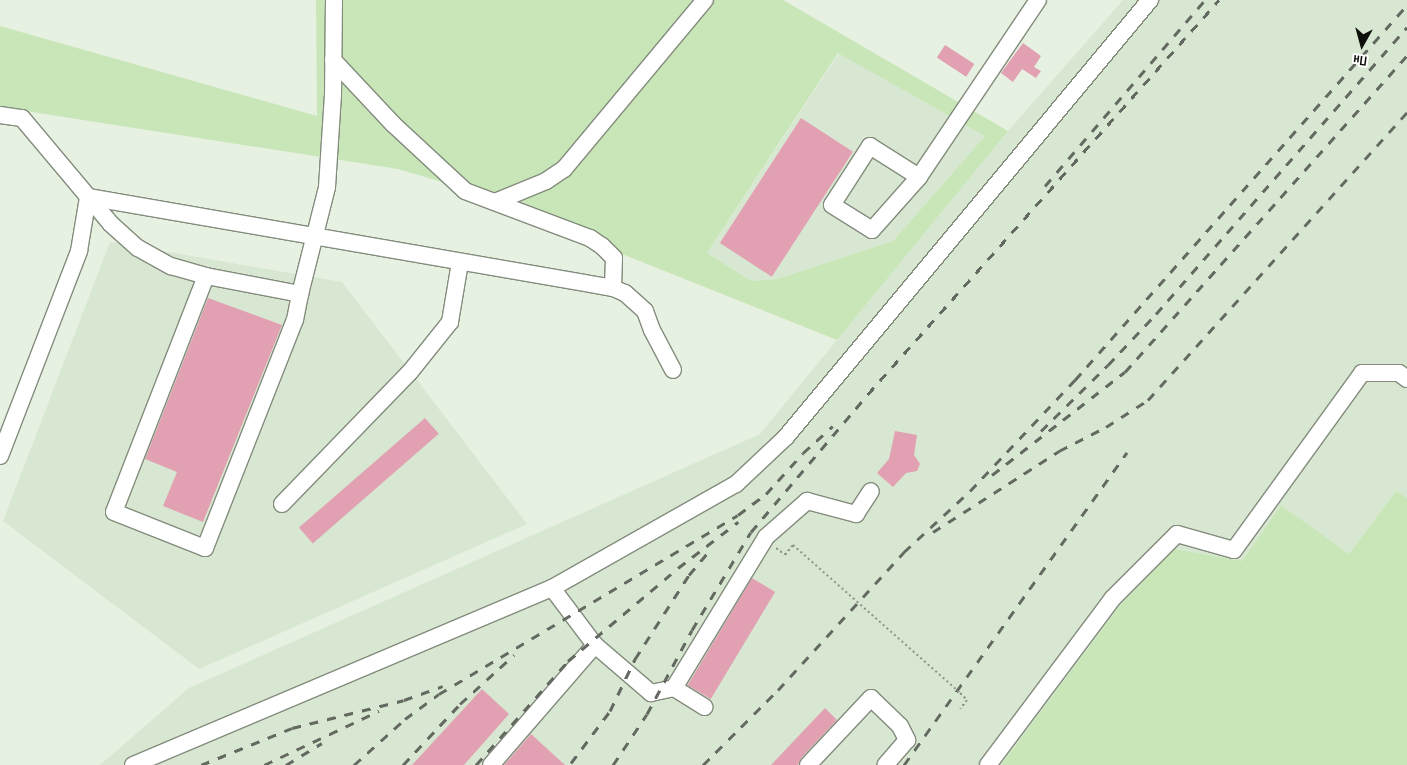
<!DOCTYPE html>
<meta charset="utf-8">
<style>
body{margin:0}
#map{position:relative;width:1407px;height:765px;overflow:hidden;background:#e7f1e1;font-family:"Sofia Sans Condensed",sans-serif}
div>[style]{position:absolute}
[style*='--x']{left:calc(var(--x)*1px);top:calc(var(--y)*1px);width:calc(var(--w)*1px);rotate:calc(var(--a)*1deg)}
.built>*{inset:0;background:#d8e7d1}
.green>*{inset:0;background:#c8e6b8}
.building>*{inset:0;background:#e2a1b2;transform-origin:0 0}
.path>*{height:2px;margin-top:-1px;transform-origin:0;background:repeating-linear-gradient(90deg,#8b9286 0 2.5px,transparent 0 5px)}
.roads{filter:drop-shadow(1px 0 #838c7d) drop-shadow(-1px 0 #838c7d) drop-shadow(0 1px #838c7d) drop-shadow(0 -1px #838c7d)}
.minor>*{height:16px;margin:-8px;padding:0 8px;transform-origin:8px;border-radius:8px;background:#fff}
.rail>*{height:3px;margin-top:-1.5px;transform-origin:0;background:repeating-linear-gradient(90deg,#636960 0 9px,transparent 0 18px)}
.path-bridge>*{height:2px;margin-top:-1px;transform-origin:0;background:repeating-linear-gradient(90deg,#8b9286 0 2.5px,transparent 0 5px)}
span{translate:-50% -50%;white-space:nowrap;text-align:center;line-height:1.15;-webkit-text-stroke:4px #fff;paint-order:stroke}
.north{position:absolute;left:1337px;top:20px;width:50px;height:50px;-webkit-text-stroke:4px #fff;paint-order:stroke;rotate:187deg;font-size:14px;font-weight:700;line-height:20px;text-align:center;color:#0c0f0a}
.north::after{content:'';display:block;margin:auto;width:18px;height:22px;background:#0c0f0a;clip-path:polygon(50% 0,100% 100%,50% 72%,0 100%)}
</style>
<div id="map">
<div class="built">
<div style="clip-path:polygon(1123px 0,1407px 0,1407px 498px,1396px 491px,1349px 554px,1281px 505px,1242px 561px,1175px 549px,1120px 605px,1001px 765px,100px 765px,189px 688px,760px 434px,1008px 131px)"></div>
<div style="clip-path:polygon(839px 53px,985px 136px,893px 241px,777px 279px,751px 281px,707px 253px)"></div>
<div style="clip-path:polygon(110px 242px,342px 282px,527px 524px,199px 669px,3px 521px)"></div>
</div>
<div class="green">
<div style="clip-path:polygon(evenodd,316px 0,783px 0,1008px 131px,837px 340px,442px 182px,398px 169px,0 107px,0 26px,317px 116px,316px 0,838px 53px,985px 136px,893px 241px,777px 279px,751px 281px,707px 253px,838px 53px)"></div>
<div style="clip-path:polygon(1396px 491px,1407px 498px,1407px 765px,1001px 765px,1120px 605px,1175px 549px,1242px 561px,1281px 505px,1349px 554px)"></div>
</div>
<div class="building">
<div style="clip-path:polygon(1023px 43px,1041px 56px,1034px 67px,1041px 71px,1036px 78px,1022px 69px,1013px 82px,1001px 73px)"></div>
<div style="left:945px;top:45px;width:35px;height:15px;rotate:33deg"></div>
<div style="left:801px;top:118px;width:62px;height:149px;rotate:33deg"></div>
<div style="clip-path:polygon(208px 298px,282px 325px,203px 522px,163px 506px,177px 472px,145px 459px)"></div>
<div style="left:425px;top:418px;width:21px;height:167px;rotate:49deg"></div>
<div style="clip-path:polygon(895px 431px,917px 435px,914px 455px,920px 464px,917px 471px,906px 473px,893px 487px,877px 473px,889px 459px)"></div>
<div style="left:752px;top:578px;width:27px;height:125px;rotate:31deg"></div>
<div style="clip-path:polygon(482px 689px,509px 714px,464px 765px,412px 765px)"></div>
<div style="clip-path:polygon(825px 708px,837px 720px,801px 758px,798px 765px,771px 765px)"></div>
<div style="clip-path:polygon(531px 734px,565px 765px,504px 765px)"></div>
</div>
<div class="path">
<div style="--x:776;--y:548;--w:11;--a:38"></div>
<div style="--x:785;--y:555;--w:13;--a:-51"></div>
<div style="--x:960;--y:693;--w:10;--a:45"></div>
<div style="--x:967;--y:700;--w:11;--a:128"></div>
</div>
<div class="roads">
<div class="minor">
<div style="--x:333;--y:60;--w:88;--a:46.8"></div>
<div style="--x:393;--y:124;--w:98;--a:42.9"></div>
<div style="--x:465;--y:191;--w:134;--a:20.6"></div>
<div style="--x:590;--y:238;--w:14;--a:34"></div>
<div style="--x:602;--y:246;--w:17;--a:45"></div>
<div style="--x:614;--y:258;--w:30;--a:92"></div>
<div style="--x:0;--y:115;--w:22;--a:8"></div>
<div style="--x:22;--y:118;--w:138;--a:50"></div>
<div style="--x:111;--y:224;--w:36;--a:42"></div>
<div style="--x:138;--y:248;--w:38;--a:29"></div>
<div style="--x:171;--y:266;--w:36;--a:16"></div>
<div style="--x:206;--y:276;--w:96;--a:10.8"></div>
<div style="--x:919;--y:177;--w:58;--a:-147.7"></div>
<div style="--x:870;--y:146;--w:70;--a:122.8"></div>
<div style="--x:832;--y:205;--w:47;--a:32"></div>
<div style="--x:872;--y:230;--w:71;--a:-48.4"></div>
<div style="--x:919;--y:177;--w:213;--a:-56.1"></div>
<div style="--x:495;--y:202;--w:55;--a:-22.4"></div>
<div style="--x:546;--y:181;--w:22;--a:-34"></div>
<div style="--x:564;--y:169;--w:220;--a:-50.2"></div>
<div style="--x:206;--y:276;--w:253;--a:111.3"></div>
<div style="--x:114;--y:512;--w:98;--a:21.6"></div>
<div style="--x:205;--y:548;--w:245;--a:-68.5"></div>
<div style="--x:295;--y:320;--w:26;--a:-79"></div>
<div style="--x:300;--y:294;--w:110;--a:-75.8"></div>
<div style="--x:327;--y:187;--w:92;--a:-86.3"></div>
<div style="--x:333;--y:95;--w:95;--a:-89.4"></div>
<div style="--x:0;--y:456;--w:220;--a:-68.9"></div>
<div style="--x:79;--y:251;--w:55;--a:-80.5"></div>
<div style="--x:88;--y:197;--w:533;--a:9.83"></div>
<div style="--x:613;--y:288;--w:13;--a:23"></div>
<div style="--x:625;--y:293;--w:27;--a:42"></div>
<div style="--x:645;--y:311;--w:20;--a:70"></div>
<div style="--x:652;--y:330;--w:45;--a:62.3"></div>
<div style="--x:282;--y:504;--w:184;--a:-45.9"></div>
<div style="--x:410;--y:372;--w:64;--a:-51.3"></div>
<div style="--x:450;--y:322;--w:61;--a:-80.5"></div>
<div style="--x:552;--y:588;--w:71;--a:53"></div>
<div style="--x:595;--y:645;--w:74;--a:40.6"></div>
<div style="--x:651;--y:693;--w:24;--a:-12"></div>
<div style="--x:674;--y:688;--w:36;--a:32"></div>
<div style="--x:674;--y:688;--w:177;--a:-58.6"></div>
<div style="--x:766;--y:537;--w:55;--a:-41.3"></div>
<div style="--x:807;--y:501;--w:51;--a:14.9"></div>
<div style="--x:856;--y:514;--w:27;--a:-57"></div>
<div style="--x:133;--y:765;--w:455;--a:-22.9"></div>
<div style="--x:552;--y:588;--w:211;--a:-29.5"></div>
<div style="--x:736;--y:484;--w:69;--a:-43.2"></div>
<div style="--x:786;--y:437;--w:569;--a:-50.21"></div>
<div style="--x:491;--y:765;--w:159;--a:-49.1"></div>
<div style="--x:808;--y:765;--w:92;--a:-46.8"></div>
<div style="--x:871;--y:698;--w:40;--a:44"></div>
<div style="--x:900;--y:726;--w:16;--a:63"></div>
<div style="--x:907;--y:740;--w:33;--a:131"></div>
<div style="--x:988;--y:765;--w:207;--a:-53.2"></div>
<div style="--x:1112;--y:599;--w:92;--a:-45"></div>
<div style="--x:1177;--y:534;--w:59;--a:15.7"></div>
<div style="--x:1234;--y:550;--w:218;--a:-54.1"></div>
<div style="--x:1362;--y:373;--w:37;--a:0"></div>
<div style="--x:1399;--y:373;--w:10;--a:37"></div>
</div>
</div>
<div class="rail">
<div style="--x:1045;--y:186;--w:245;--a:-49.3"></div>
<div style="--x:1041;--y:431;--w:94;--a:-44.6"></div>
<div style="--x:1108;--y:365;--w:70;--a:-46.7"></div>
<div style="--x:1156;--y:314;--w:381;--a:-48.8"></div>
<div style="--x:992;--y:475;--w:168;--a:-37.8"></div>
<div style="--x:1125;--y:372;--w:424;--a:-48.3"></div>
<div style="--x:933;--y:532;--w:150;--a:-32.7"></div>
<div style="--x:1059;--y:451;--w:53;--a:-27.1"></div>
<div style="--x:1106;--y:427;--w:50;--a:-32.7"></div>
<div style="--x:1148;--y:400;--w:387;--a:-48"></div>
<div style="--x:571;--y:763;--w:65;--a:-53.1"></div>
<div style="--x:610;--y:711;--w:58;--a:-64.3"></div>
<div style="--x:635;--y:659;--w:100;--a:-57.3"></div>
<div style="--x:689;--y:575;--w:30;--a:-50"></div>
<div style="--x:201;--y:765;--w:98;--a:-22.1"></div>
<div style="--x:292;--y:728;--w:115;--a:-14"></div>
<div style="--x:404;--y:700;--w:41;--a:-19.7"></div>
<div style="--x:264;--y:765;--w:127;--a:-25.2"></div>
<div style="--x:286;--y:765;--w:42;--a:-31.4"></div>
<div style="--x:354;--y:765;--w:69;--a:-42"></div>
<div style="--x:405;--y:719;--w:42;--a:-36.3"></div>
<div style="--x:439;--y:694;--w:348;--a:-30.9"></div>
<div style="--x:738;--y:515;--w:35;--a:-37"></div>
<div style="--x:766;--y:494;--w:55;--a:-47.9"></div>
<div style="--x:803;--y:453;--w:40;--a:-42"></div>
<div style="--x:403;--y:765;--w:83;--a:-46.9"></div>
<div style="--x:460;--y:704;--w:73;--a:-42.2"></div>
<div style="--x:476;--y:765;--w:139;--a:-48.5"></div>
<div style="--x:568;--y:661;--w:144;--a:-40.2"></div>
<div style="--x:678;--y:568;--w:76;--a:-37.5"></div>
<div style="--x:613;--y:765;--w:61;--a:-56.3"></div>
<div style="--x:647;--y:714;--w:95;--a:-61.8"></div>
<div style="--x:692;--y:630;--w:114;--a:-59"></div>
<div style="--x:751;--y:532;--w:181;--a:-49.7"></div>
<div style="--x:868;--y:394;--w:528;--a:-48.3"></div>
<div style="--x:703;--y:765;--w:106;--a:-45"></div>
<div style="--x:778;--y:690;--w:187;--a:-47.6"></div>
<div style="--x:904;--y:552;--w:90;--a:-42.7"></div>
<div style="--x:970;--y:491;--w:153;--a:-46.6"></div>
<div style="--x:1075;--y:380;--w:501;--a:-48.48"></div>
<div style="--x:904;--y:765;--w:384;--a:-54.5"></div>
</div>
<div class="path-bridge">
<div style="--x:793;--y:545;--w:223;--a:41.5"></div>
</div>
<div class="north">Пн</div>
</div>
